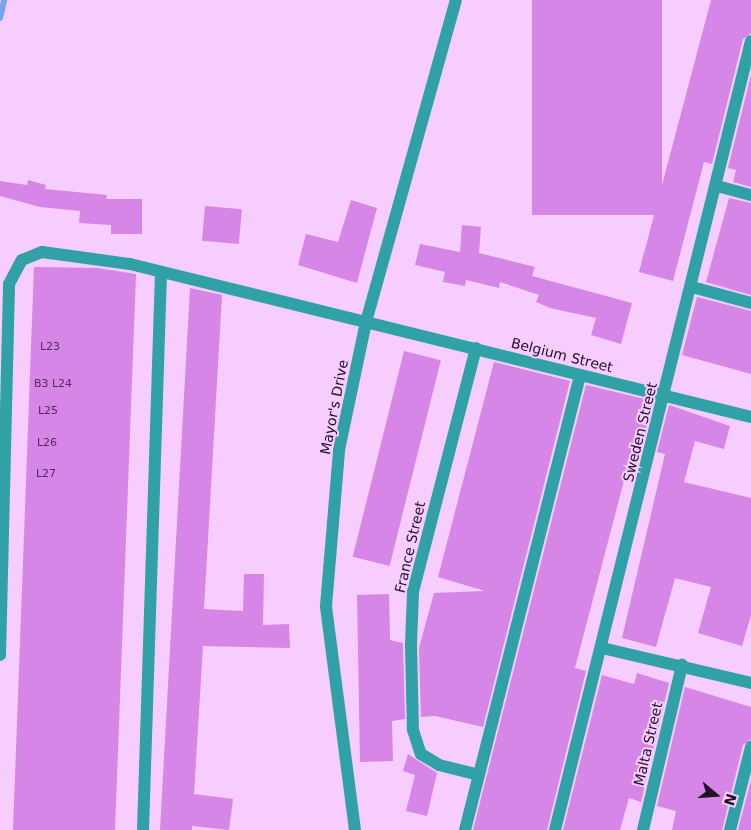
<!DOCTYPE html>
<style>
body{margin:0}
#map{position:relative;width:751px;height:830px;overflow:hidden;background:#f6cdfe;font-family:"DejaVu Sans",sans-serif}
div>[style]{position:absolute}
[style*='--x']{left:calc(var(--x)*1px);top:calc(var(--y)*1px);width:calc(var(--w)*1px);rotate:calc(var(--a)*1deg)}
.stream>*{height:6px;margin:-3px;padding:0 3px;transform-origin:3px;border-radius:3px;background:#75a3f2}
.building>*{inset:0;background:#d586e6;transform-origin:0 0}
.minor>*{height:12px;margin:-6px;padding:0 6px;transform-origin:6px;border-radius:6px;background:#2fa1a7}
.tertiary>*{height:12px;margin:-6px;padding:0 6px;transform-origin:6px;border-radius:6px;background:#2fa1a7}
span{translate:-50% -50%;white-space:nowrap;text-align:center;line-height:1.15;-webkit-text-stroke:4px #f6cdfe;paint-order:stroke}
.number-label{font-size:11px;color:#502e57}
.number-label span{-webkit-text-stroke-width:0}
.street-label{font-size:14px;color:#231127}
.north{position:absolute;left:691px;top:770px;width:50px;height:50px;-webkit-text-stroke:4px #f6cdfe;paint-order:stroke;rotate:108deg;font-size:14px;font-weight:700;line-height:20px;text-align:center;color:#231127}
.north::after{content:'';display:block;margin:auto;width:18px;height:22px;background:#231127;clip-path:polygon(50% 0,100% 100%,50% 72%,0 100%)}
</style>
<div id="map">
<div class="stream">
<div style="--x:0;--y:18;--w:18;--a:-77"></div>
</div>
<div class="building">
<div style="left:532px;top:0;width:130px;height:215px"></div>
<div style="clip-path:polygon(711px 0,751px 0,751px 33px,743px 39px,712px 164px,704px 162px,673px 281px,639px 272px)"></div>
<div style="clip-path:polygon(751px 75px,751px 187px,733px 182px,736px 170px,728px 168px)"></div>
<div style="clip-path:polygon(28px 180px,46px 185px,45px 189px,107px 195px,106px 199px,142px 199px,142px 234px,111px 234px,111px 225px,79px 223px,80px 211px,40px 207px,0 196px,0 181px,27px 185px)"></div>
<div style="clip-path:polygon(729px 198px,751px 203px,751px 295px,706px 282px)"></div>
<div style="clip-path:polygon(351px 200px,377px 208px,357px 283px,298px 265px,306px 234px,338px 242px)"></div>
<div style="left:205px;top:206px;width:37px;height:35px;rotate:5deg"></div>
<div style="clip-path:polygon(462px 225px,481px 227px,479px 253px,535px 267px,532px 276px,632px 303px,621px 344px,591px 335px,596px 318px,550px 308px,536px 302px,539px 295px,500px 282px,499px 288px,466px 280px,465px 286px,443px 282px,445px 272px,415px 265px,420px 244px,460px 252px)"></div>
<div style="clip-path:polygon(34px 267px,97px 268px,136px 274px,115px 830px,13px 830px)"></div>
<div style="clip-path:polygon(190px 288px,222px 295px,204px 609px,243px 611px,244px 574px,264px 574px,263px 625px,289px 624px,290px 648px,203px 646px,194px 794px,233px 799px,229px 830px,192px 826px,192px 830px,160px 830px)"></div>
<div style="clip-path:polygon(697px 297px,751px 311px,751px 374px,682px 355px)"></div>
<div style="left:404px;top:351px;width:38px;height:212px;rotate:14deg"></div>
<div style="clip-path:polygon(494px 362px,570px 381px,483px 727px,435px 716px,421px 717px,419px 648px,434px 593px,485px 591px,438px 577px)"></div>
<div style="clip-path:polygon(586px 385px,653px 401px,641px 448px,633px 446px,575px 668px,586px 671px,547px 830px,473px 830px)"></div>
<div style="clip-path:polygon(669px 405px,730px 426px,724px 449px,695px 441px,684px 482px,751px 498px,751px 615px,742px 646px,698px 633px,711px 587px,675px 578px,656px 647px,622px 638px,665px 454px,657px 452px)"></div>
<div style="clip-path:polygon(389px 594px,390px 640px,403px 643px,405px 719px,392px 721px,393px 761px,360px 762px,357px 595px)"></div>
<div style="clip-path:polygon(637px 673px,669px 683px,641px 802px,629px 798px,620px 830px,563px 830px,602px 675px,634px 684px)"></div>
<div style="clip-path:polygon(685px 687px,751px 707px,751px 739px,743px 745px,722px 830px,672px 830px,676px 811px,657px 806px)"></div>
<div style="clip-path:polygon(408px 754px,437px 773px,427px 816px,406px 811px,415px 775px,403px 771px)"></div>
<div style="clip-path:polygon(751px 780px,751px 830px,738px 830px)"></div>
</div>
<div class="minor">
<div style="--x:717;--y:186;--w:35;--a:15"></div>
<div style="--x:692;--y:287;--w:61;--a:15.2"></div>
<div style="--x:476;--y:348;--w:252;--a:104.5"></div>
<div style="--x:413;--y:592;--w:53;--a:92.2"></div>
<div style="--x:411;--y:645;--w:85;--a:88.7"></div>
<div style="--x:413;--y:730;--w:25;--a:72"></div>
<div style="--x:421;--y:754;--w:21;--a:31"></div>
<div style="--x:439;--y:765;--w:41;--a:14"></div>
<div style="--x:602;--y:648;--w:153;--a:13.2"></div>
<div style="--x:0;--y:655;--w:371;--a:-88.6"></div>
<div style="--x:9;--y:284;--w:27;--a:-62"></div>
<div style="--x:22;--y:260;--w:22;--a:-22"></div>
<div style="--x:42;--y:252;--w:89;--a:7.8"></div>
<div style="--x:130;--y:264;--w:640;--a:13.84"></div>
<div style="--x:143;--y:830;--w:557;--a:-88.15"></div>
<div style="--x:465;--y:830;--w:469;--a:-75.8"></div>
<div style="--x:555;--y:830;--w:813;--a:-76.05"></div>
<div style="--x:643;--y:830;--w:170;--a:-76.7"></div>
<div style="--x:730;--y:830;--w:86;--a:-75.8"></div>
</div>
<div class="tertiary">
<div style="--x:355;--y:830;--w:226;--a:-97.4"></div>
<div style="--x:326;--y:606;--w:157;--a:-85.2"></div>
<div style="--x:339;--y:450;--w:131;--a:-78.1"></div>
<div style="--x:366;--y:322;--w:334;--a:-74.4"></div>
</div>
<div class="number-label">
<span style="left:50px;top:347px">L23</span>
<span style="left:53px;top:384px">B3 L24</span>
<span style="left:48px;top:411px">L25</span>
<span style="left:47px;top:443px">L26</span>
<span style="left:46px;top:474px">L27</span>
</div>
<div class="street-label">
<span style="left:562px;top:355px;rotate:14deg">Belgium Street</span>
<span style="left:334px;top:407px;rotate:-79deg">Mayor's Drive</span>
<span style="left:640px;top:432px;rotate:-76deg">Sweden Street</span>
<span style="left:410px;top:547px;rotate:-77deg">France Street</span>
<span style="left:648px;top:744px;rotate:-77deg">Malta Street</span>
</div>
<div class="north">N</div>
</div>
